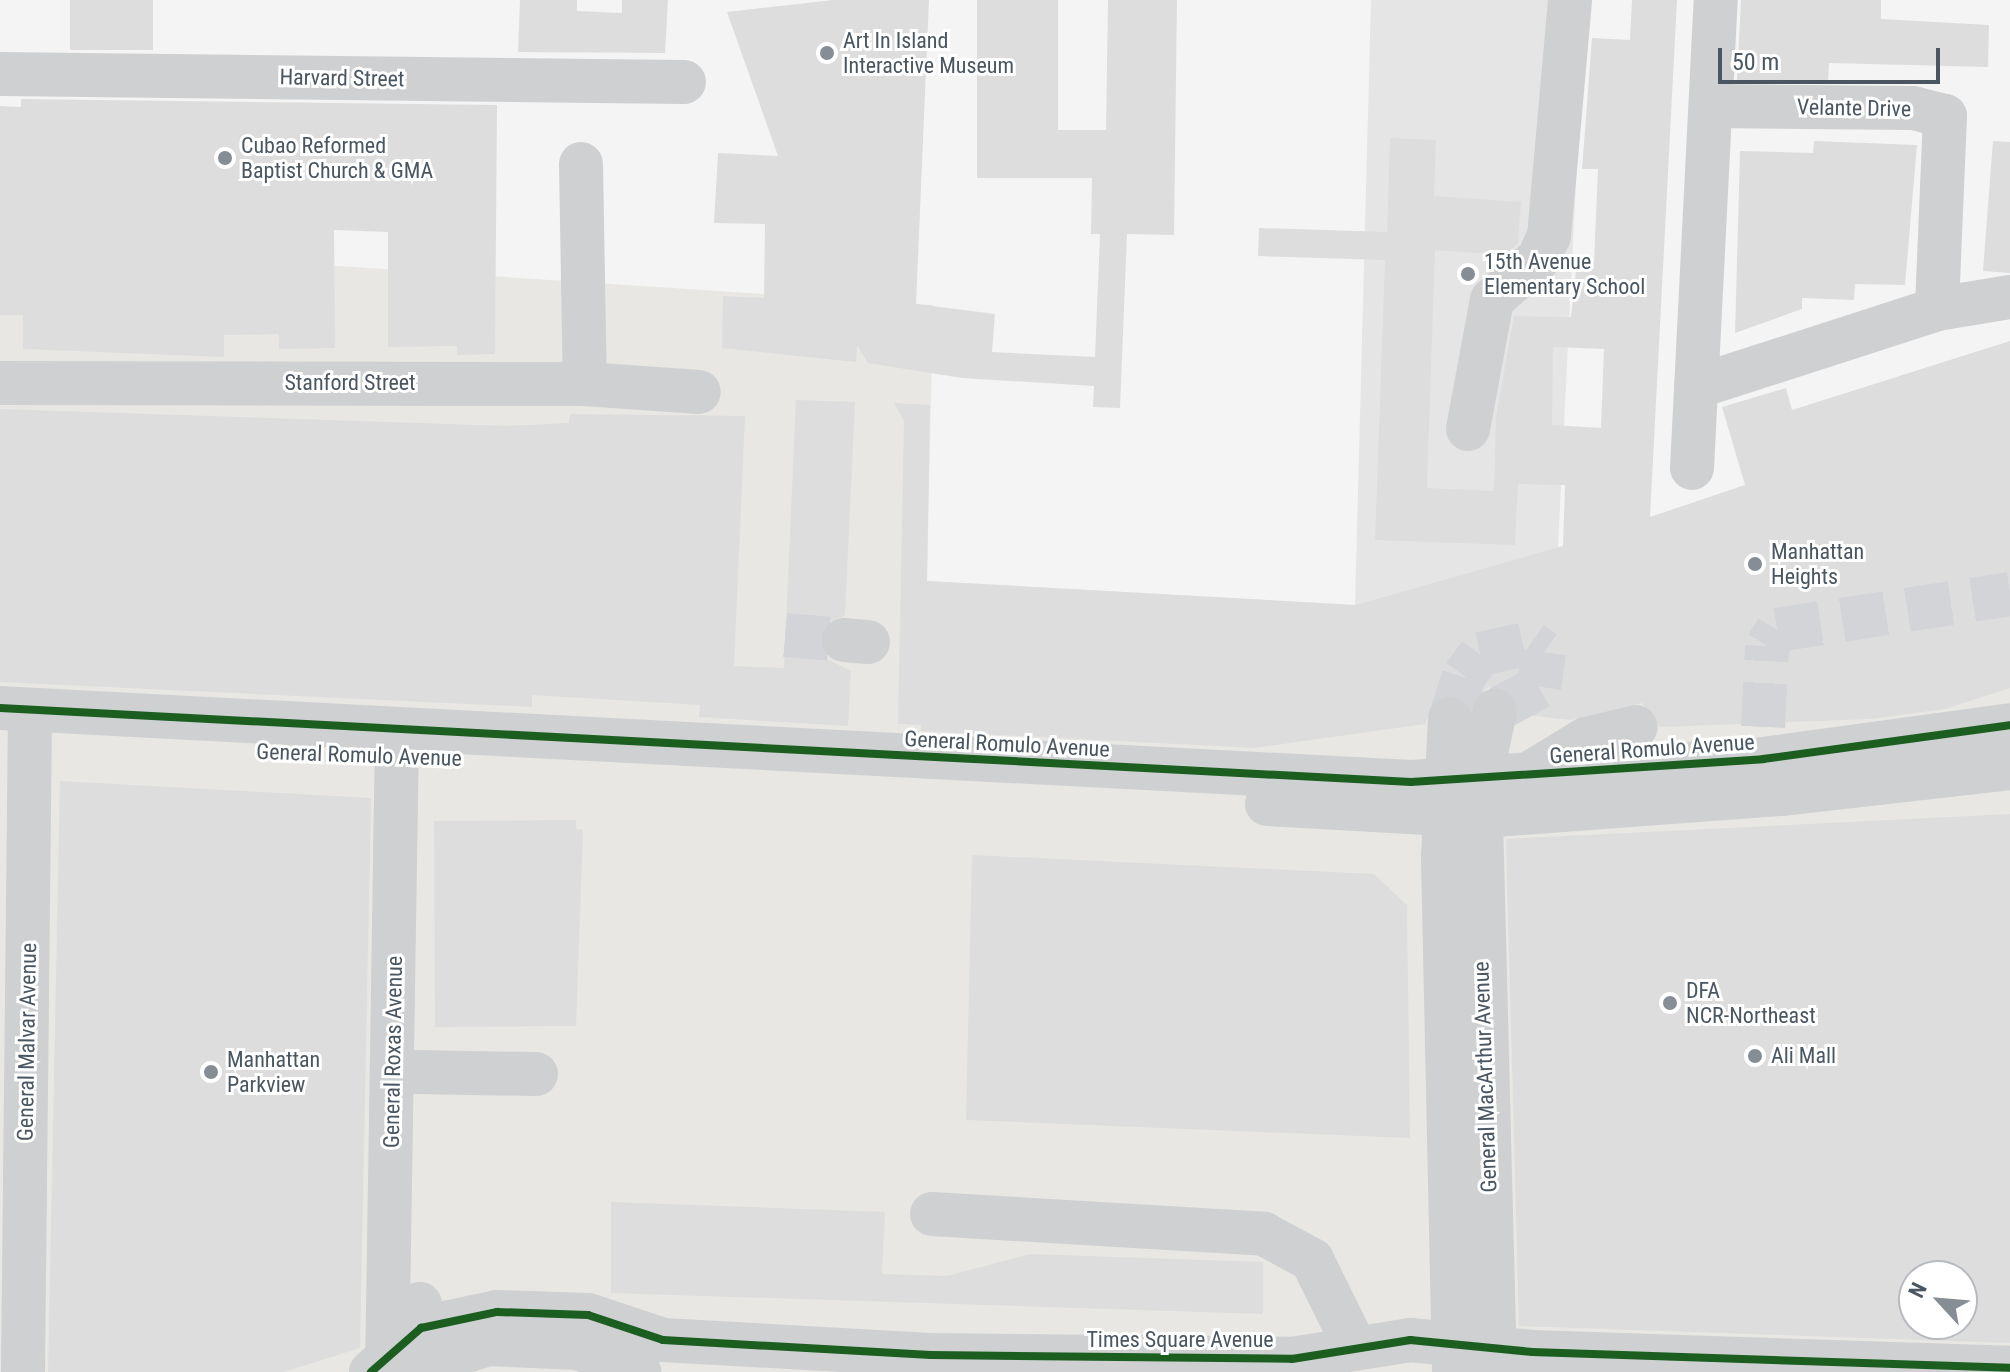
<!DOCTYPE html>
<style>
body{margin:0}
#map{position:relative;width:2010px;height:1372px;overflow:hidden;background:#f4f4f4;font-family:"Roboto Condensed",sans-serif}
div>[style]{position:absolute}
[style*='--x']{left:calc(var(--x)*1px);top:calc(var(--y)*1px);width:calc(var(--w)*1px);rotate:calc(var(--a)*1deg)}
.commercial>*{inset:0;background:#e8e7e3}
.education>*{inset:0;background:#e6e5e6}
.building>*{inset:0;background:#ddddde;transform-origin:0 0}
.minor-tunnel>*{height:44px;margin-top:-22px;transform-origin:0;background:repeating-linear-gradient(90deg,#d2d4d7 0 44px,transparent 0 66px)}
.minor>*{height:44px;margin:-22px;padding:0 22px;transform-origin:22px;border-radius:22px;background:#ced0d2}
.cycleway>*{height:8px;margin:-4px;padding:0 4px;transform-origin:4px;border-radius:4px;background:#1b5e20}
.dots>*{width:22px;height:22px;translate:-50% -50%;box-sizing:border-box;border:4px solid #fff;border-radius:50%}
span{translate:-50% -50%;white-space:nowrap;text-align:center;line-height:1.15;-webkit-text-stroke:6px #fff;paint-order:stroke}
.poi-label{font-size:22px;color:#4a5661}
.left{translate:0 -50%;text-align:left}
.street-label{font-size:22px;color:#4a5661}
.north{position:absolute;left:1898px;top:1260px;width:80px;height:80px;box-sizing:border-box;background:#fff;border:2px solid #b7bbc0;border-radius:50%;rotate:296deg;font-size:22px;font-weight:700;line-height:32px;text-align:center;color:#4a5661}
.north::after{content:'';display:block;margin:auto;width:28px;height:36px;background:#868d94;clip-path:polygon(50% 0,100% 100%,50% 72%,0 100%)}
.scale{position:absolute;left:1718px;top:48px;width:222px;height:36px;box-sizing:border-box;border:4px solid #4a5661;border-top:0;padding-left:10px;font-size:24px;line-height:28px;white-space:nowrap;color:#4a5661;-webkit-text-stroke:6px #fff;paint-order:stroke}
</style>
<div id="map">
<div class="commercial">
<div style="clip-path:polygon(evenodd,0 244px,933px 305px,927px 581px,1355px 605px,1558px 548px,2010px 397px,2010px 1372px,0 1372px,0 244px,1914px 1276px,1962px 1276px,1962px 1324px,1914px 1324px,1914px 1276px)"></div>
</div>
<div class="education">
<div style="clip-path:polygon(1371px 0,1585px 0,1558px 548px,1355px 605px)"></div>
</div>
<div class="building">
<div style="left:70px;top:0;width:83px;height:50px"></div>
<div style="clip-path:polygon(520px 0,577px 0,577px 11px,622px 13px,622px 0,668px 0,665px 53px,518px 52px)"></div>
<div style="clip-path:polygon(833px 0,929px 0,916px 304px,995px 314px,992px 352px,1095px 357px,1100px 234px,1091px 234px,1092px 178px,977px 178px,977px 0,1058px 0,1058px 130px,1106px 130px,1108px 0,1177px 0,1174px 235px,1127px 234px,1120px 408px,1093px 407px,1094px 386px,962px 378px,868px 363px,857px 345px,856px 362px,722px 348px,723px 296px,764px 298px,765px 224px,714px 223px,718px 153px,778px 156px,727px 12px)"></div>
<div style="clip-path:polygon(evenodd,1632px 0,1677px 0,1650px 517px,1745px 485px,1722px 407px,1786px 388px,1792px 410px,2010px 341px,2010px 688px,1945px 709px,1871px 719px,1660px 727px,1642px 703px,1570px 720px,1519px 714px,1511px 692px,1488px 687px,1471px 706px,1452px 694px,1438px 697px,1425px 724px,1254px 748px,921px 731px,921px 725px,898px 724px,904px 421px,894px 403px,930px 405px,927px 581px,1355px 605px,1563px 546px,1565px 485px,1518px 484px,1515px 545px,1375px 540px,1385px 260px,1258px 256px,1259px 228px,1387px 232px,1390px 138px,1436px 140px,1434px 196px,1521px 202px,1518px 243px,1505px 255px,1435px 250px,1427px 488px,1494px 491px,1496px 417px,1514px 316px,1571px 317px,1577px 262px,1594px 262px,1598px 169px,1582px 169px,1592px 38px,1630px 40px,1632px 0,1553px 347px,1604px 349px,1601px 428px,1552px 425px,1553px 347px)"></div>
<div style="clip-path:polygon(1741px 0,1881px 0,1881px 19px,1989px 25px,1988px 67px,1829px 63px,1828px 82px,1737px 81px)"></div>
<div style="clip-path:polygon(21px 99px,497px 105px,495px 354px,457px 355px,457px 346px,388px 347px,388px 232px,334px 230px,335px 348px,279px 349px,279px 334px,224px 335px,224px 357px,23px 349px,23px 315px,0 315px,0 106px,21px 107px)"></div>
<div style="clip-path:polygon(1814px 141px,1917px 145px,1905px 285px,1855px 284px,1854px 300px,1802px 298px,1802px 309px,1735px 333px,1740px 151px,1813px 153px)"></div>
<div style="clip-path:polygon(1993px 141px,2010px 142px,2010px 273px,1983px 271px)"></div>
<div style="clip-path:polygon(796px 400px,855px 402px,845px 615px,824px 625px,819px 639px,829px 660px,851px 671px,848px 726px,699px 717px,700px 705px,532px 695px,532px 707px,0 682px,0 409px,508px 426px,569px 423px,570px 414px,745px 416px,734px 666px,784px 668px)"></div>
<div style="clip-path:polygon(60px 781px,371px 798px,360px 1348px,284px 1372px,48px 1372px)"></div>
<div style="clip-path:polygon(evenodd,2010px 814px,2010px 1343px,1519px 1326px,1506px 839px,2010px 814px,1914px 1276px,1962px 1276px,1962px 1324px,1914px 1324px,1914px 1276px)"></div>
<div style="clip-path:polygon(576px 820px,576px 829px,583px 830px,576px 1026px,435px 1027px,434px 821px)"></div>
<div style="clip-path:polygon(972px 855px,1374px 874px,1407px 905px,1410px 1138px,966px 1120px)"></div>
<div style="clip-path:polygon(611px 1202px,885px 1212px,882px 1274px,947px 1276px,1030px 1254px,1263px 1262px,1263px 1314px,611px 1293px)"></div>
</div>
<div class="minor-tunnel">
<div style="--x:785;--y:635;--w:59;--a:4.8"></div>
<div style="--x:1450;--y:719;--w:45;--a:-72"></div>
<div style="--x:1464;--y:676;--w:27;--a:-54"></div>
<div style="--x:1480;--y:654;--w:52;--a:-12.2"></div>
<div style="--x:1531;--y:643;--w:16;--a:35"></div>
<div style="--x:1544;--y:652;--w:35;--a:98"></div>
<div style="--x:1539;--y:687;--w:50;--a:151.4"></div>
<div style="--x:1763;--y:727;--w:81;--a:-87.2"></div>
<div style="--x:1767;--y:646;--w:19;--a:-58"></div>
<div style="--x:1777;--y:630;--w:236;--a:-8.8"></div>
</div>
<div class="minor">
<div style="--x:0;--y:74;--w:684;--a:0.67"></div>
<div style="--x:1712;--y:106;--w:201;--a:0.6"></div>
<div style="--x:1913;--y:108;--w:33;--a:14"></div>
<div style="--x:1945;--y:116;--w:193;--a:92.4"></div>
<div style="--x:581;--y:164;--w:220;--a:89"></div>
<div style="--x:0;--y:383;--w:585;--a:0.1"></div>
<div style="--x:585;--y:384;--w:114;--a:4"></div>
<div style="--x:1696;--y:387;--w:253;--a:-17.9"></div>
<div style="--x:1937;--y:309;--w:74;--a:-9.3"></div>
<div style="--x:1468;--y:429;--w:131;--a:-79.5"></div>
<div style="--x:1492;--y:300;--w:63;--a:-41.8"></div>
<div style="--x:1539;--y:258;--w:24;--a:-66"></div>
<div style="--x:1549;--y:236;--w:237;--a:-84.9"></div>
<div style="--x:1692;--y:468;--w:469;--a:-87.1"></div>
<div style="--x:844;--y:640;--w:24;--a:5"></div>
<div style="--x:0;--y:708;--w:1413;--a:3"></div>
<div style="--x:1411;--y:782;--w:353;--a:-3.7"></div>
<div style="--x:1763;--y:759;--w:249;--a:-7.8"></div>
<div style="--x:1450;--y:719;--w:138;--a:92.9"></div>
<div style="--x:1443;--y:857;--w:513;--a:88.77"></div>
<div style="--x:1530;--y:773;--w:66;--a:-31.3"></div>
<div style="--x:1586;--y:739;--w:51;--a:-13.5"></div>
<div style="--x:1267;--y:804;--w:214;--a:3.2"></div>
<div style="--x:1481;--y:816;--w:303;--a:-4.2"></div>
<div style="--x:1783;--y:794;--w:228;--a:-6.5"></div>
<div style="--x:416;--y:1072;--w:120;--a:1"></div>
<div style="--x:932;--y:1214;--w:333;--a:3.4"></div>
<div style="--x:1264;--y:1234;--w:55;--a:28.4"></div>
<div style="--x:1312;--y:1260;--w:95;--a:63.7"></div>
<div style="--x:420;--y:1304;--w:68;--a:87.5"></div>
<div style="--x:23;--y:1372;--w:661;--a:-89.39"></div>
<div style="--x:371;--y:1372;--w:67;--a:-41.3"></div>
<div style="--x:421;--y:1328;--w:78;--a:-11.9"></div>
<div style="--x:497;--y:1312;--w:91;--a:1.9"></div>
<div style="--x:588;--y:1315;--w:79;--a:18.4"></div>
<div style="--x:663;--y:1340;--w:268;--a:3.2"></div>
<div style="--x:931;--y:1355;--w:361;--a:0.6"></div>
<div style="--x:1292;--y:1359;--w:120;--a:-9.1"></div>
<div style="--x:1410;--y:1340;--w:123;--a:5.6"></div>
<div style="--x:1532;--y:1352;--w:478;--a:1.9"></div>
<div style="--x:387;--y:1372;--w:640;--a:-89.1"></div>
<div style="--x:401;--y:1372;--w:91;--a:-17.8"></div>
<div style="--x:488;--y:1344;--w:90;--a:2.5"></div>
<div style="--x:578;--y:1348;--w:66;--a:21.5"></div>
<div style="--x:1495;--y:1372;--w:591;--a:-91.45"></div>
<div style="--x:1480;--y:781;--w:72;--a:-77.9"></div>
</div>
<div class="cycleway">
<div style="--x:0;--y:708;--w:1413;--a:3"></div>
<div style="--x:1411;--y:782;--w:353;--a:-3.7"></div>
<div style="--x:1763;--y:759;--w:249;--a:-7.8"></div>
<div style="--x:371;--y:1372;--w:67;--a:-41.3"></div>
<div style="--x:421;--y:1328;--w:78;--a:-11.9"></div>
<div style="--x:497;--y:1312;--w:91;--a:1.9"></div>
<div style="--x:588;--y:1315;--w:79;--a:18.4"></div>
<div style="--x:663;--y:1340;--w:268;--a:3.2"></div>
<div style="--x:931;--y:1355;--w:361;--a:0.6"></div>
<div style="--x:1292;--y:1359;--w:120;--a:-9.1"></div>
<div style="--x:1410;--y:1340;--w:123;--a:5.6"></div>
<div style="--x:1532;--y:1352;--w:478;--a:1.9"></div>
</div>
<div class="dots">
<div style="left:827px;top:53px;background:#868d94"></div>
<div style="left:225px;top:158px;background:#868d94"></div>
<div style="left:1468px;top:274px;background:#868d94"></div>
<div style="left:1755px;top:564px;background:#868d94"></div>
<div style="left:1670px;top:1003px;background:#868d94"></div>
<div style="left:1755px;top:1056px;background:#868d94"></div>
<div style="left:211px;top:1072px;background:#868d94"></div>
</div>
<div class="poi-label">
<span class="left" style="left:843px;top:53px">Art In Island<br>Interactive Museum</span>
<span class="left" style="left:241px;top:158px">Cubao Reformed<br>Baptist Church &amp; GMA</span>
<span class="left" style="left:1484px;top:274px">15th Avenue<br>Elementary School</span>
<span class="left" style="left:1771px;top:564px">Manhattan<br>Heights</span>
<span class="left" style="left:1686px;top:1003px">DFA<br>NCR-Northeast</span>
<span class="left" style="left:1771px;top:1056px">Ali Mall</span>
<span class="left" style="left:227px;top:1072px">Manhattan<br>Parkview</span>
</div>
<div class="street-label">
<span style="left:342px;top:78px;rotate:1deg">Harvard Street</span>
<span style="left:1854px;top:108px;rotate:1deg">Velante Drive</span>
<span style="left:350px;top:383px">Stanford Street</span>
<span style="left:1007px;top:744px;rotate:3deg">General Romulo Avenue</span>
<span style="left:1652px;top:749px;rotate:-4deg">General Romulo Avenue</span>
<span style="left:359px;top:755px;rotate:2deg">General Romulo Avenue</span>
<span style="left:27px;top:1042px;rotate:-89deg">General Malvar Avenue</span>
<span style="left:393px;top:1052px;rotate:-89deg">General Roxas Avenue</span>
<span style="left:1485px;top:1077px;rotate:-92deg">General MacArthur Avenue</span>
<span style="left:1180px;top:1340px">Times Square Avenue</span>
</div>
<div class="north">N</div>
<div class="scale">50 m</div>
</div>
